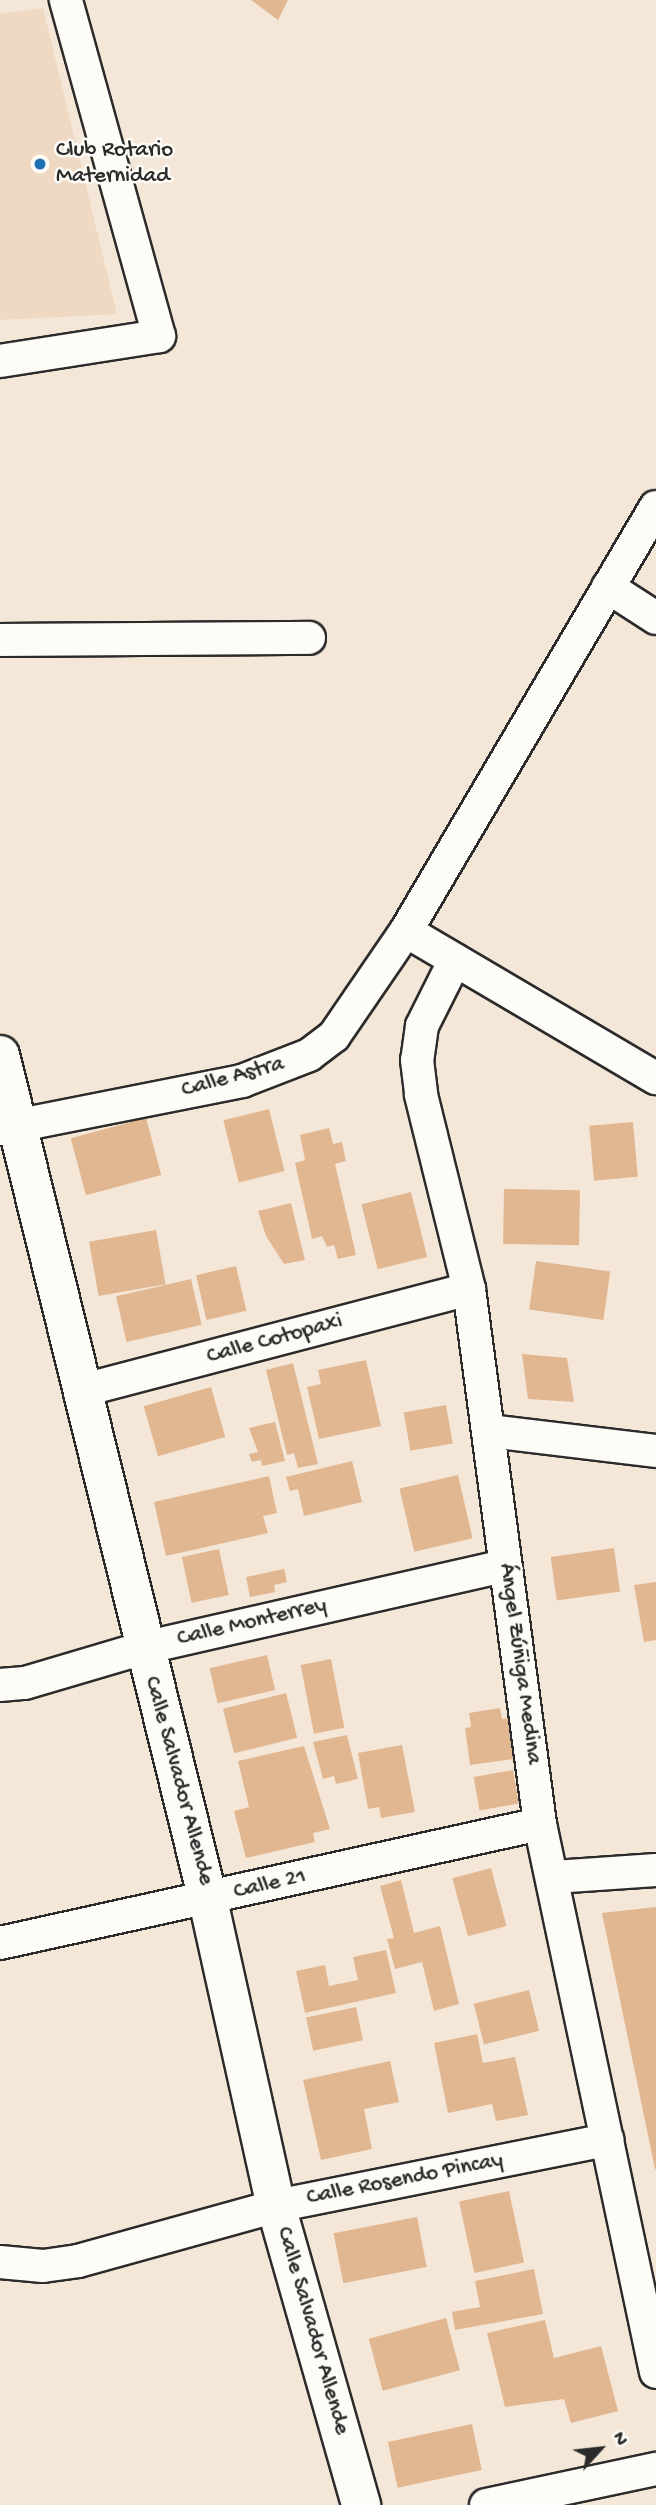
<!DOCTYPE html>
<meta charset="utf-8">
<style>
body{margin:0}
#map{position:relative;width:656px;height:2505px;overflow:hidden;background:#f5e7d8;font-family:"Gochi Hand",sans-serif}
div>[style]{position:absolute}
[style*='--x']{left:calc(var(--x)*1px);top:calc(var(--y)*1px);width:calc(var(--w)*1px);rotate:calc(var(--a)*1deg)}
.built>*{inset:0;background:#efd9c3}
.building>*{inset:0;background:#e1b791;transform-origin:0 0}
.roads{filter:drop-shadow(2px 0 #2b2b2b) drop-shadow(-2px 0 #2b2b2b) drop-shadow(0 2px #2b2b2b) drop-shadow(0 -2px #2b2b2b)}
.minor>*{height:32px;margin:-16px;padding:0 16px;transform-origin:16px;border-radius:16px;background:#fdfcf7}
.tertiary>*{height:38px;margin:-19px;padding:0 19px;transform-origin:19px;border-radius:19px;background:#fdfcf7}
.dots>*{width:19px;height:19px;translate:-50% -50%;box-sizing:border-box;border:4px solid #fdfcf7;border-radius:50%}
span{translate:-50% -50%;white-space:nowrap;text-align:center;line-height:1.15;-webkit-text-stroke:5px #fdfcf7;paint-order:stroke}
.poi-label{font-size:23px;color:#2b2b2b}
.left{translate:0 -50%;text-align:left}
.street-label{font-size:23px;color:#2b2b2b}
.north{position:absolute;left:565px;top:2414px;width:70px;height:70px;-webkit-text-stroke:5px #fdfcf7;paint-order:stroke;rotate:63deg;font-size:19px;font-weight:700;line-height:28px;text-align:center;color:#2b2b2b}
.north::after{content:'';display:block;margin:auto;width:24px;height:32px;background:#2b2b2b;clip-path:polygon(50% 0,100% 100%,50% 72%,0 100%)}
</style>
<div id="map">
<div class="built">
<div style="clip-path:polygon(43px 8px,117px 314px,0 320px,0 14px)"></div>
</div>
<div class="building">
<div style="clip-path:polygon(251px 0,288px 0,278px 20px)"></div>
<div style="left:269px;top:1109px;width:64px;height:47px;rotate:76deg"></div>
<div style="left:146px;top:1118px;width:59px;height:78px;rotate:75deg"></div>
<div style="left:633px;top:1122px;width:55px;height:44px;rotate:85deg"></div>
<div style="clip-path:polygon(329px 1128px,333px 1144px,342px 1142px,346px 1161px,335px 1164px,356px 1255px,338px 1259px,334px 1245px,327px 1247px,322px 1236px,312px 1239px,295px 1163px,305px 1160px,300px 1135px)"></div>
<div style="left:504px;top:1189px;width:76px;height:55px;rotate:1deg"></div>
<div style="left:411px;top:1192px;width:67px;height:51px;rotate:76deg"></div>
<div style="clip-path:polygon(291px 1203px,305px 1260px,284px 1264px,266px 1236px,258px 1211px)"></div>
<div style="left:156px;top:1230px;width:55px;height:68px;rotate:80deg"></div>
<div style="left:536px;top:1261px;width:75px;height:49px;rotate:8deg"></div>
<div style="left:236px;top:1266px;width:46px;height:41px;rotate:77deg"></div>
<div style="left:191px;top:1279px;width:47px;height:77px;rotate:77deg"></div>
<div style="clip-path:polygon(522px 1354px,567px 1358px,574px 1402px,528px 1399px)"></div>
<div style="clip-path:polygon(366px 1360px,381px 1426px,319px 1439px,307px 1387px,321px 1384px,318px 1370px)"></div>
<div style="clip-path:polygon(293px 1363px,318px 1464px,298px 1468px,294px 1453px,287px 1455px,266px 1370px)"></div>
<div style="left:211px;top:1387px;width:52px;height:70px;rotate:74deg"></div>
<div style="left:446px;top:1405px;width:39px;height:43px;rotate:80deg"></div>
<div style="clip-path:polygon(275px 1422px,285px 1461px,262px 1466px,261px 1460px,252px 1462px,249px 1454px,258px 1452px,249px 1428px)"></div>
<div style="clip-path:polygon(352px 1461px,362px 1502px,304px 1516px,298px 1489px,290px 1491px,286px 1477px)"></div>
<div style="left:458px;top:1475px;width:65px;height:60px;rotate:77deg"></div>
<div style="clip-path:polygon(269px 1476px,277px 1513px,263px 1516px,268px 1533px,166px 1556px,154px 1502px)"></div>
<div style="left:614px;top:1548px;width:44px;height:64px;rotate:82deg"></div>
<div style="left:219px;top:1549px;width:47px;height:38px;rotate:78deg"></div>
<div style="clip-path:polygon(284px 1569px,287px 1582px,274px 1585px,275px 1592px,250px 1597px,246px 1577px)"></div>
<div style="clip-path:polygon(656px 1582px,656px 1640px,644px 1642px,634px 1585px)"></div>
<div style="left:267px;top:1655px;width:36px;height:59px;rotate:77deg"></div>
<div style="left:331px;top:1659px;width:70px;height:31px;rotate:79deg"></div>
<div style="left:286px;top:1693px;width:46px;height:65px;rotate:76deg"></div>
<div style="clip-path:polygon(500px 1708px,502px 1719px,508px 1718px,514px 1759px,470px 1765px,465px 1728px,471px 1727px,469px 1713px)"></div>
<div style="clip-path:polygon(347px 1735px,358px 1779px,336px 1784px,334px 1776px,323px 1779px,313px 1742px)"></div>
<div style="clip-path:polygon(402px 1745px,415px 1812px,381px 1818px,379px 1807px,368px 1809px,358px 1753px)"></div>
<div style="clip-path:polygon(304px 1746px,330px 1829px,313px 1833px,315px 1842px,246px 1858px,234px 1811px,249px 1807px,238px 1761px)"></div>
<div style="left:513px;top:1770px;width:34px;height:40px;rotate:80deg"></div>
<div style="left:491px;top:1868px;width:60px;height:40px;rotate:75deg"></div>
<div style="clip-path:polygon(401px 1880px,414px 1933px,440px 1926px,459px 2004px,434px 2011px,422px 1962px,395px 1969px,387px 1939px,394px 1938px,380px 1886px)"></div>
<div style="clip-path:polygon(656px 1907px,656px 2169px,655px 2169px,602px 1913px)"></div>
<div style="clip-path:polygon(386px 1950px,396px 1993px,305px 2013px,296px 1971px,325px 1965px,329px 1986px,358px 1980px,353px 1957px)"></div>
<div style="left:529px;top:1990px;width:42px;height:57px;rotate:76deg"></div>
<div style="left:356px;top:2007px;width:34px;height:51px;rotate:78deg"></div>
<div style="clip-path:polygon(477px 2034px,483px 2063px,515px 2057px,528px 2115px,496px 2121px,492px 2104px,448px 2113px,434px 2043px)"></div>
<div style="clip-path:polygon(390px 2061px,399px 2102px,364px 2109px,372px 2149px,321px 2160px,303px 2080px)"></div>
<div style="left:509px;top:2191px;width:73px;height:51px;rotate:78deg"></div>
<div style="left:417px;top:2217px;width:51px;height:85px;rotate:79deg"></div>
<div style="clip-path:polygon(534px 2269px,543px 2314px,455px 2330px,452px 2312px,480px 2307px,475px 2281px)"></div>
<div style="left:446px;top:2318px;width:54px;height:80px;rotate:75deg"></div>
<div style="clip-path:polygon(545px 2320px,554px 2358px,601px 2346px,618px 2411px,571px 2423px,564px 2399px,505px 2407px,487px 2333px)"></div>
<div style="left:472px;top:2424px;width:47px;height:86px;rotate:78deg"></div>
</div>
<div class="roads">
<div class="minor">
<div style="--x:0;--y:361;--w:161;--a:-8.9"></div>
<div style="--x:159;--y:336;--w:349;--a:-105.5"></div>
<div style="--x:608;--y:587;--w:57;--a:32.9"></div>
<div style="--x:0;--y:640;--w:309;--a:-0.4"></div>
<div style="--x:406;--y:931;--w:290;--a:30.5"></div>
<div style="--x:455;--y:960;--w:74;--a:116.6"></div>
<div style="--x:422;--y:1026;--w:34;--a:98"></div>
<div style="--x:417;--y:1060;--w:35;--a:83"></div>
<div style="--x:421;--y:1095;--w:200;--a:76.1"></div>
<div style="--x:469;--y:1289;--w:540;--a:82.44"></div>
<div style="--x:540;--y:1824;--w:560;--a:78.05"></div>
<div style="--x:0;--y:1129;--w:247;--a:-11.2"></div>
<div style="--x:242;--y:1081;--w:72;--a:-21.2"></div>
<div style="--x:309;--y:1055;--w:31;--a:-37"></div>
<div style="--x:334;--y:1036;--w:127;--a:-55.6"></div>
<div style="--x:406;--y:931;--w:492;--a:-59.5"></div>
<div style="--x:80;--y:1391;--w:402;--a:-14.7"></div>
<div style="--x:490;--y:1431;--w:167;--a:6.9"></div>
<div style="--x:0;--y:1685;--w:25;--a:-5"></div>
<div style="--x:25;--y:1683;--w:123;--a:-16.5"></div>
<div style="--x:143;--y:1648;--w:371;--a:-12.8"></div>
<div style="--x:554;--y:1877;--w:102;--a:-3.9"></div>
<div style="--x:0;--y:1943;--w:553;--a:-12.43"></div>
<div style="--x:0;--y:2262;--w:43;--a:5.3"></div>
<div style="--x:43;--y:2266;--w:35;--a:-8"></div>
<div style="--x:78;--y:2261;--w:205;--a:-15.5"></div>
<div style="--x:276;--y:2206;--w:338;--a:-11.3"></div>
<div style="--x:486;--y:2505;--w:174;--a:-12"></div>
</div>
<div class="tertiary">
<div style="--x:0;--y:1055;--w:870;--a:76.17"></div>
<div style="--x:208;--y:1900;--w:313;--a:77.5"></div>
<div style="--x:276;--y:2206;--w:311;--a:74.1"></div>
</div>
</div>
<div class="dots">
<div style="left:40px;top:164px;background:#1f6fb2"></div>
</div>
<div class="poi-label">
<span class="left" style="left:56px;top:164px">Club Rotario<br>Maternidad</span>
</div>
<div class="street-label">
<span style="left:233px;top:1078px;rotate:-15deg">Calle Astra</span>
<span style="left:275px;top:1340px;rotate:-15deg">Calle Cotopaxi</span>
<span style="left:252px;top:1623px;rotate:-13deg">Calle Monterrey</span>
<span style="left:519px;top:1664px;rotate:82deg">Ángel Zúñiga Medina</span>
<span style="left:178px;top:1781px;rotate:75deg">Calle Salvador Allende</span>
<span style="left:270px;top:1885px;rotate:-13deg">Calle 21</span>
<span style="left:405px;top:2180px;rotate:-11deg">Calle Rosendo Pincay</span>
<span style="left:312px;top:2331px;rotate:74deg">Calle Salvador Allende</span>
</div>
<div class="north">N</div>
</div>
